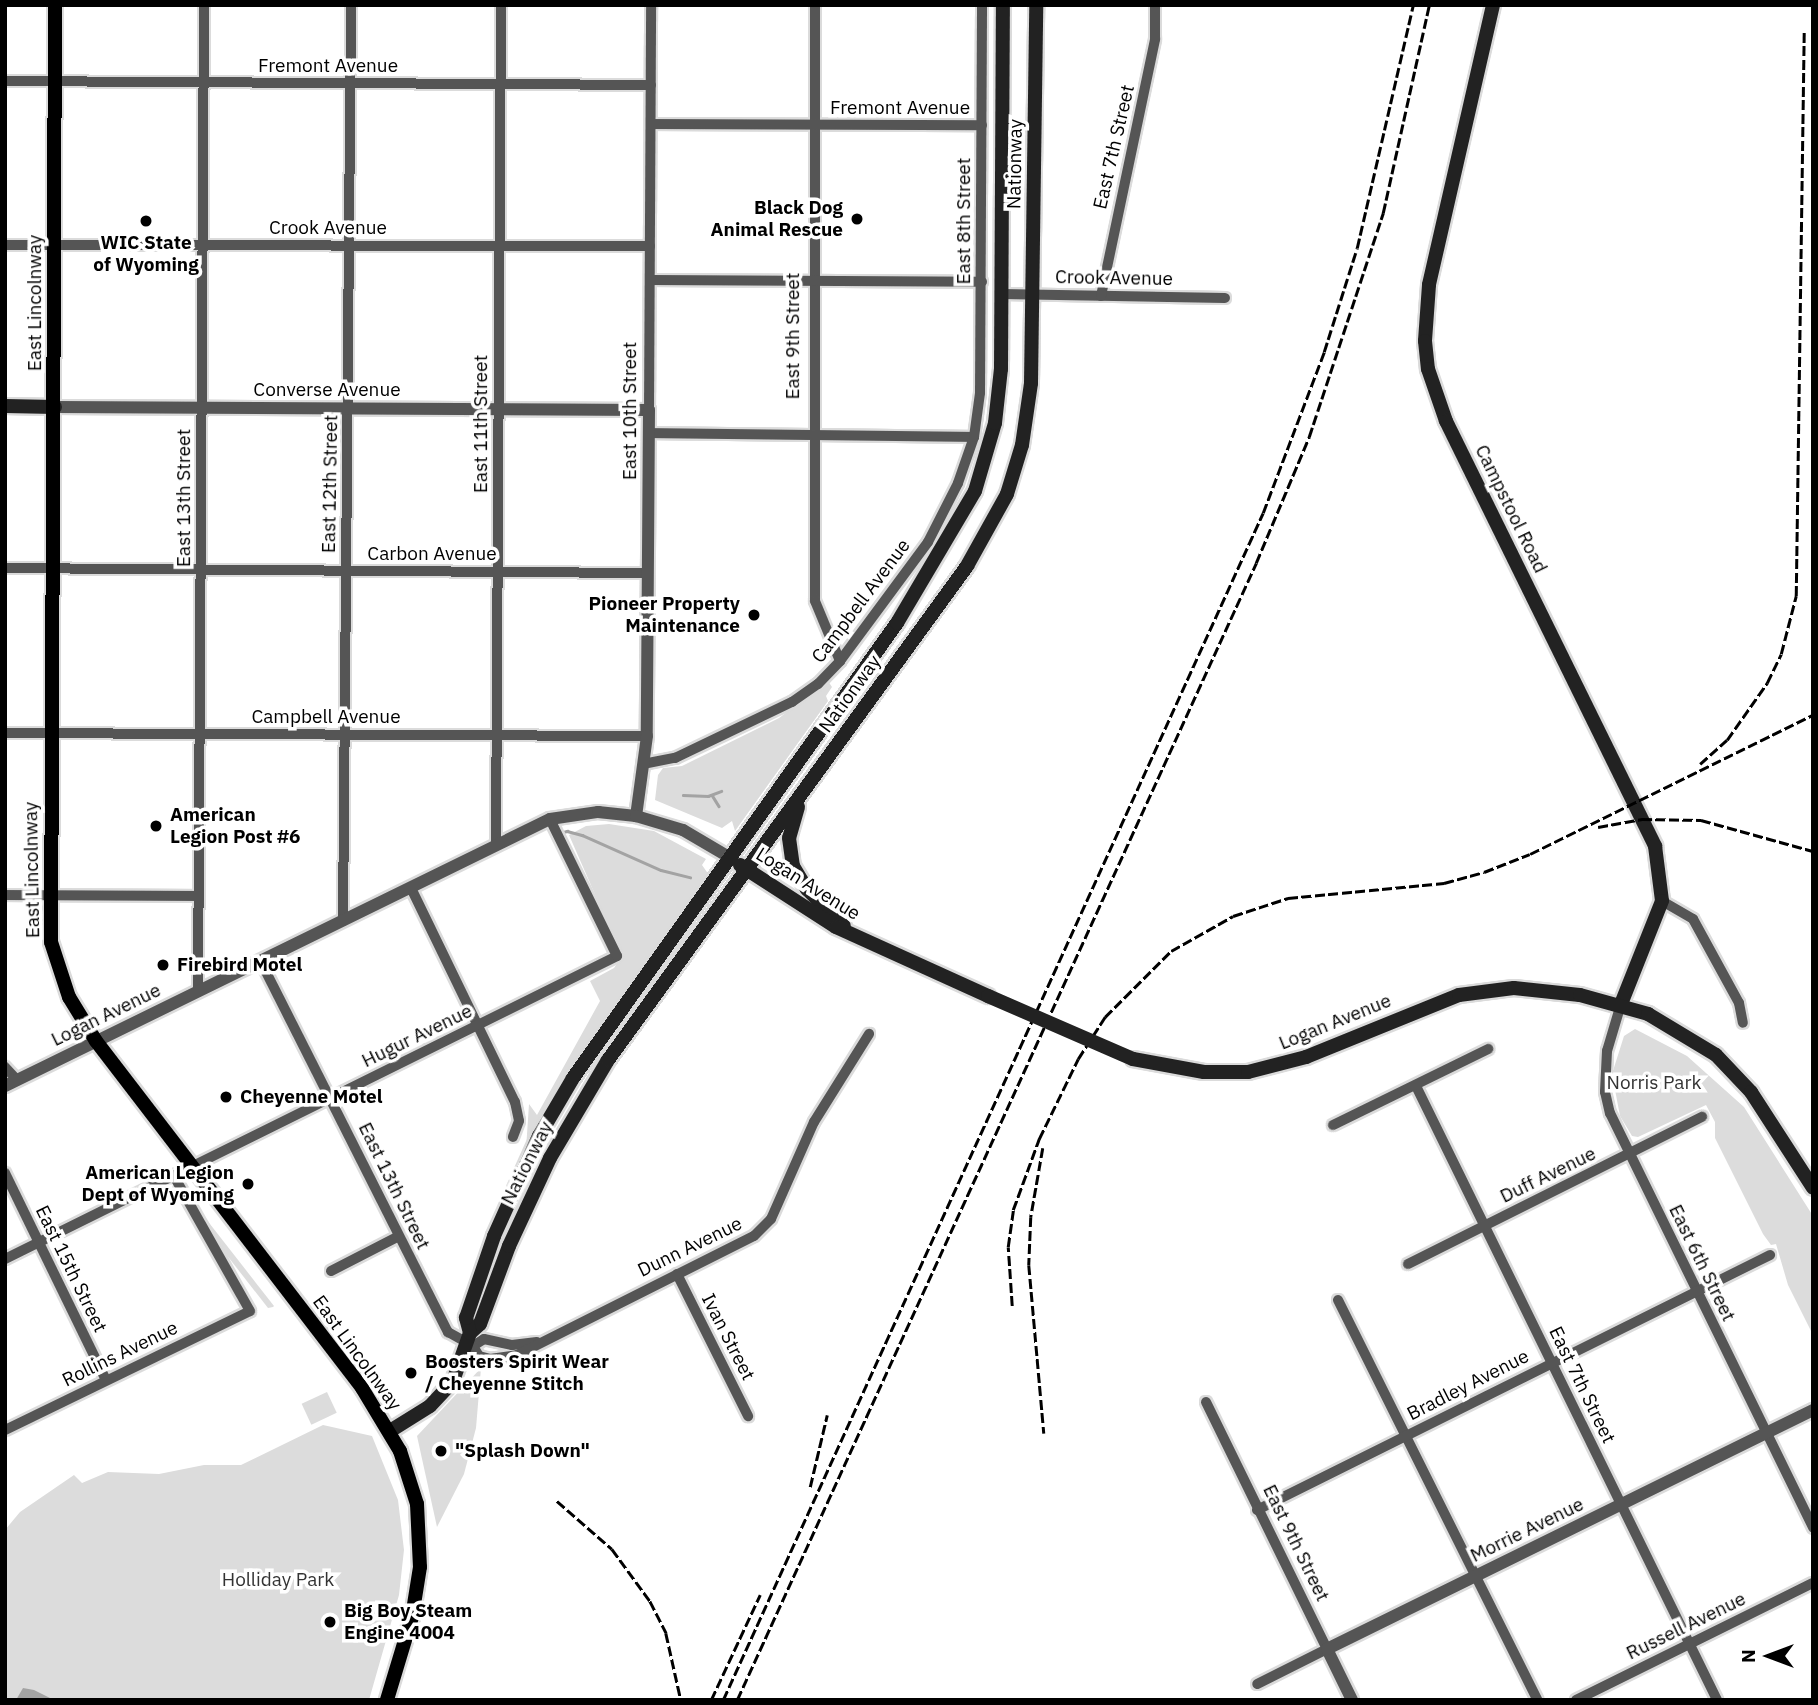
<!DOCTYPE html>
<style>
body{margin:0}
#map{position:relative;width:1818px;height:1705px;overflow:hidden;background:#fff;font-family:"IBM Plex Sans",sans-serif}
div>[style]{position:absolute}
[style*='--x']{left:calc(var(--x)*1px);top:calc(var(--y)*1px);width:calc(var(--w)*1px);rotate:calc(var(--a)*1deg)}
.green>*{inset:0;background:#dcdcdc;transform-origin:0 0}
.water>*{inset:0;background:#a3a3a3}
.stream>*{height:2.5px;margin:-1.25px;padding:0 1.25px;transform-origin:1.25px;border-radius:1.25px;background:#a3a3a3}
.roads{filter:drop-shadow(2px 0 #dbdbdb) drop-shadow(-2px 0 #dbdbdb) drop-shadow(0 2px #dbdbdb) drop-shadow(0 -2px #dbdbdb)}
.minor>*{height:10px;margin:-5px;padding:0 5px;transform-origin:5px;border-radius:5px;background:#555}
.tertiary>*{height:12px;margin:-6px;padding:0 6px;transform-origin:6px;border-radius:6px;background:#555}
.secondary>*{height:14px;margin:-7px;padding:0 7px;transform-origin:7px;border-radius:7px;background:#222}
.primary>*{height:14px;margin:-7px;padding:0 7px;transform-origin:7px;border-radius:7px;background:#000}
.rail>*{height:2.5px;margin-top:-1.25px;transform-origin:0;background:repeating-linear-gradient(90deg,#000 0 10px,transparent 0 13.5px)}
.secondary-bridge>*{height:14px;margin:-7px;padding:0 7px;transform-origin:7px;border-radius:7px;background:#222}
.dots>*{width:19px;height:19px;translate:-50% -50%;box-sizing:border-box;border:4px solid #fff;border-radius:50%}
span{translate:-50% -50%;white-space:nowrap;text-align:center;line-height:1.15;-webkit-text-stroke:7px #fff;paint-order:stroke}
.street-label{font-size:19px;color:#000}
.poi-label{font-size:19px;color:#000;font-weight:700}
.right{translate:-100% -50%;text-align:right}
.left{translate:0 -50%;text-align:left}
.park-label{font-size:19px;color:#333}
.frame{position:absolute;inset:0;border:7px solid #000;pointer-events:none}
.north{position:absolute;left:1734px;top:1621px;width:70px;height:70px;-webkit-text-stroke:5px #fff;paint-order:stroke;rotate:270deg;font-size:19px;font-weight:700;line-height:28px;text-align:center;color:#000}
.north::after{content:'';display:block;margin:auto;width:24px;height:32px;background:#000;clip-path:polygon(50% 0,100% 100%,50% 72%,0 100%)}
</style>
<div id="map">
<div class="green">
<div style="clip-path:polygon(828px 681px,832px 687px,826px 696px,828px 701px,735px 831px,732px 821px,722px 828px,655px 800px,658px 775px,663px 768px,682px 766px,779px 718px)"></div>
<div style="clip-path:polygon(609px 824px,654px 831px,706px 859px,702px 865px,709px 875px,558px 1088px,526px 1149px,529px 1104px,537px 1115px,600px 1001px,590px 981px,614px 968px,622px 956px,569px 835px,586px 826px)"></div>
<div style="clip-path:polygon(1635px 1029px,1687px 1056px,1744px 1107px,1813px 1216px,1813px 1335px,1788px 1285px,1776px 1244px,1771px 1245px,1763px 1234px,1715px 1138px,1715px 1122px,1706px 1105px,1638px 1137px,1632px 1136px,1620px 1116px,1612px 1074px,1624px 1036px)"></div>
<div style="clip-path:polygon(199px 1210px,274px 1306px,273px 1307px,268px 1308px,218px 1244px)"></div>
<div style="clip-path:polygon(481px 1368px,476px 1428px,464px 1474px,437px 1527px,417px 1436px)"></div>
<div style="left:327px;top:1392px;width:23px;height:28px;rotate:65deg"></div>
<div style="clip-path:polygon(323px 1425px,372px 1436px,398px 1500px,404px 1550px,399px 1595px,369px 1700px,5px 1700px,5px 1530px,20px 1512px,74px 1475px,82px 1483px,108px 1472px,159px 1474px,204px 1465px,241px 1465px)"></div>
</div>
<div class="water">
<div style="clip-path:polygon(23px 1688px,34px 1690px,54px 1700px,16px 1700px)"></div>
</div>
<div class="stream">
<div style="--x:683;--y:795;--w:25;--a:2"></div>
<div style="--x:708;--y:796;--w:14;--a:-21"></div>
<div style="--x:712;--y:795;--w:13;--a:58"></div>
<div style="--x:552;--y:835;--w:16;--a:-15"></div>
<div style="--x:567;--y:831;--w:16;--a:15"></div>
<div style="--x:582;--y:835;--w:86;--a:23.9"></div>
<div style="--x:661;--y:870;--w:30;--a:14"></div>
</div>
<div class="roads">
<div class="minor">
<div style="--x:815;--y:5;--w:596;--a:90"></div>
<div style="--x:815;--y:601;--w:65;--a:67.4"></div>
<div style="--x:5;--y:81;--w:646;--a:0.35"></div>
<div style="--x:651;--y:124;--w:331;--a:0.2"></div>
<div style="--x:5;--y:245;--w:645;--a:0.09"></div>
<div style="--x:650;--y:280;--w:332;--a:0.3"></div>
<div style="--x:1002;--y:294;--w:223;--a:1"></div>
<div style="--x:1101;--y:296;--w:263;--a:-78.1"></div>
<div style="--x:1155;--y:39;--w:34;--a:-90"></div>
<div style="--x:649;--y:410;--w:405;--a:-89.7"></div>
<div style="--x:649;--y:433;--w:325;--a:0.7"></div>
<div style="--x:5;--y:568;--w:643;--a:0.45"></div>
<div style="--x:5;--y:733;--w:642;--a:0.27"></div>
<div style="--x:643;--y:764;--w:33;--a:-11"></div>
<div style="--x:675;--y:758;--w:130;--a:-25.6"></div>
<div style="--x:792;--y:702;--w:32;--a:-35"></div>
<div style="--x:818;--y:684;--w:32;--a:-46"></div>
<div style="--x:840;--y:661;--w:148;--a:-53.5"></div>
<div style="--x:928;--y:542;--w:66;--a:-63"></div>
<div style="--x:958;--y:483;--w:49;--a:-70.8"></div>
<div style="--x:974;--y:437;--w:44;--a:-82.2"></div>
<div style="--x:980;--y:393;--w:388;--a:-89.7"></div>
<div style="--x:496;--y:843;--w:838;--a:-89.66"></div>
<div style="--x:411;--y:888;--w:238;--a:64.1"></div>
<div style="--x:515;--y:1102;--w:19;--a:78"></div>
<div style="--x:519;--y:1121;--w:17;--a:111"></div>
<div style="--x:5;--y:895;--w:193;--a:0.3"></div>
<div style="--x:1662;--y:901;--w:36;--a:30"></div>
<div style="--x:1693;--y:919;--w:96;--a:61.3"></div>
<div style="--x:1739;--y:1003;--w:20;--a:79"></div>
<div style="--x:343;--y:921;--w:916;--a:-89.5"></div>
<div style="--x:261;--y:962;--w:415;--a:63.2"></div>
<div style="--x:448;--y:1332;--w:29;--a:29"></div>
<div style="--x:473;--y:1346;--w:13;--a:-32"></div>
<div style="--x:484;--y:1339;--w:29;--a:12"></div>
<div style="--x:512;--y:1345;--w:25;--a:-7"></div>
<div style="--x:198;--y:992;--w:987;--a:-89.65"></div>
<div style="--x:1621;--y:1004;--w:49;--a:106.6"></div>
<div style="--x:1607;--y:1051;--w:41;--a:92.8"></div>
<div style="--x:1605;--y:1092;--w:22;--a:77"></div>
<div style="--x:1610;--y:1113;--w:462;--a:63.9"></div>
<div style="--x:5;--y:1067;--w:18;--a:47"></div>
<div style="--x:1416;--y:1086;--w:684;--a:63.88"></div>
<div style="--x:1333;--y:1125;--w:173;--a:-26.1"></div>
<div style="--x:5;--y:1173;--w:230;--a:64"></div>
<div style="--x:5;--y:1259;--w:683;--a:-26.34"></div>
<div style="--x:617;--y:956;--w:153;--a:-116.1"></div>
<div style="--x:1408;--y:1264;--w:329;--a:-26.6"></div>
<div style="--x:331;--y:1271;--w:76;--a:-27.2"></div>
<div style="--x:677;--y:1274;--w:159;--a:63.4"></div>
<div style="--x:1338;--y:1300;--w:447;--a:63.5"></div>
<div style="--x:473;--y:1346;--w:12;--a:59"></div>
<div style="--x:479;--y:1356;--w:11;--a:15"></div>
<div style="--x:490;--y:1359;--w:27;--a:-8"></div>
<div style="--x:517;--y:1355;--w:265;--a:-26.7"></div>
<div style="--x:754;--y:1236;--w:24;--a:-45"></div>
<div style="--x:771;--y:1219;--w:106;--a:-66.1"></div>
<div style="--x:814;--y:1122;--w:104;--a:-58"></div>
<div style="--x:1206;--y:1402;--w:275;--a:63.9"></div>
<div style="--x:1327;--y:1649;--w:78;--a:153.4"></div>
<div style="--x:5;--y:1430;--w:272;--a:-25.9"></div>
<div style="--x:250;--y:1311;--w:155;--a:-119.4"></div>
<div style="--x:1257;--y:1510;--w:573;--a:-26.43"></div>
<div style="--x:1576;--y:1700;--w:264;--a:-26.3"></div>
</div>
<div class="tertiary">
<div style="--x:55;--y:407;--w:594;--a:0.29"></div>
<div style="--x:649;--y:410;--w:326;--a:90.4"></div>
<div style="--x:647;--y:736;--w:81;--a:97.8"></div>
<div style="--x:5;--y:1086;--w:607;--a:-26.1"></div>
<div style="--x:550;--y:819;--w:49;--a:-8.3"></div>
<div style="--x:598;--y:812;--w:38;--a:6"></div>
<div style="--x:636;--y:816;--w:49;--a:16.6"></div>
<div style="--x:683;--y:830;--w:53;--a:30.4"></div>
<div style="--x:1352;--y:1700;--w:57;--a:-116.1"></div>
<div style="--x:1327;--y:1649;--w:542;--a:-26.19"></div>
</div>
<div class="secondary">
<div style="--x:1493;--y:5;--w:287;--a:102.9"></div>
<div style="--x:1429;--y:285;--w:56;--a:94.1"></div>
<div style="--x:1425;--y:341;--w:28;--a:84"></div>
<div style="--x:1428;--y:369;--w:55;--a:70.9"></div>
<div style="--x:1446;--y:421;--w:474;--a:63.8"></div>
<div style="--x:1655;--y:846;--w:55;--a:82.7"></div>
<div style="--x:1662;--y:901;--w:111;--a:111.7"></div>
<div style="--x:5;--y:406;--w:50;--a:1.1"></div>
<div style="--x:798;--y:807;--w:32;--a:106"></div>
<div style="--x:789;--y:838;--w:28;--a:82"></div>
<div style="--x:793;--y:866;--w:27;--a:59"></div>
<div style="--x:807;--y:889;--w:52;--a:45"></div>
<div style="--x:740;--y:865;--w:114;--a:32.9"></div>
<div style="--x:836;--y:927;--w:167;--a:24.4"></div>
<div style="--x:1133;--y:1059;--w:72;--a:10.4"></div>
<div style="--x:1204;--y:1072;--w:44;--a:0"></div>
<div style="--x:1248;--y:1072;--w:60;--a:-14.5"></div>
<div style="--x:1306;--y:1057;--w:165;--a:-22.1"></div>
<div style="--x:1459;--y:995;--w:55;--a:-7.3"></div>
<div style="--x:1514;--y:988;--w:66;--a:6.1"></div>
<div style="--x:1580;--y:995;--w:71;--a:15.6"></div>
<div style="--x:1648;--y:1014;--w:79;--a:31.1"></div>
<div style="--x:1716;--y:1055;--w:51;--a:46.6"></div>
<div style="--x:1751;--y:1092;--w:114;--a:57.1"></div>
<div style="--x:470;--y:1333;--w:13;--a:-42"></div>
<div style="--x:480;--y:1324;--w:83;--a:-69.6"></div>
<div style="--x:509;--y:1246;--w:97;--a:-65"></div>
<div style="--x:550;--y:1158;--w:114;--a:-59.4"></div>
<div style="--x:608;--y:1060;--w:611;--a:-53.99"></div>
<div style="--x:967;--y:566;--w:82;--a:-60.9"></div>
<div style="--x:1007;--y:494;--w:51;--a:-73"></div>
<div style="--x:1022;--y:445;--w:63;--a:-81.7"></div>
<div style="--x:1031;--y:383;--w:378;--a:-89.2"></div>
<div style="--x:390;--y:1431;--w:47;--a:-32"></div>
<div style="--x:430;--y:1406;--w:34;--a:-47"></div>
<div style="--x:453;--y:1381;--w:51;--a:-70.5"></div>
<div style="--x:470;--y:1333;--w:16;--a:-105"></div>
<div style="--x:466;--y:1318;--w:87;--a:-71.1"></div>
<div style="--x:494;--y:1236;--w:110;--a:-65.8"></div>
<div style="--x:539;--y:1136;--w:67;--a:-59.6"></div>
<div style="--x:573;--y:1078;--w:559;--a:-54.55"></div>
<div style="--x:897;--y:623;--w:153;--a:-59.4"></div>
<div style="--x:975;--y:491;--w:71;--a:-73.6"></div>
<div style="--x:995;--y:423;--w:54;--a:-83.7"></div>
<div style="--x:1001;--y:369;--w:364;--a:-89.7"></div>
</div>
<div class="primary">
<div style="--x:55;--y:5;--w:937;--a:90.24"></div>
<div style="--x:51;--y:942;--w:58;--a:71.9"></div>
<div style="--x:69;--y:997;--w:52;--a:58.5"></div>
<div style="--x:96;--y:1041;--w:437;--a:52.5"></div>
<div style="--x:362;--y:1388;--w:74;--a:58.9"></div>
<div style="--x:400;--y:1451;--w:56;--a:72.2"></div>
<div style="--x:417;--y:1504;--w:63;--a:87.3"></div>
<div style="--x:420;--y:1567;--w:51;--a:99.1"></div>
<div style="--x:412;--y:1617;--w:87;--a:106.8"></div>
</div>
</div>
<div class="rail">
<div style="--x:1700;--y:764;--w:36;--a:-42"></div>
<div style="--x:1727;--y:740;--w:70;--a:-54.9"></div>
<div style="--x:1767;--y:683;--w:32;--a:-64"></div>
<div style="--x:1781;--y:654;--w:60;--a:-75.5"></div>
<div style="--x:1796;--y:596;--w:567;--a:-89.19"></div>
<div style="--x:1598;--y:827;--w:45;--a:-10.3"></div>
<div style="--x:1642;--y:819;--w:59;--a:1"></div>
<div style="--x:1701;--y:820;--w:116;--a:15.5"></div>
<div style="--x:1043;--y:1148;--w:70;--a:99.9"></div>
<div style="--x:1031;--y:1217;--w:48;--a:92.4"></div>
<div style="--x:1029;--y:1265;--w:169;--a:84.9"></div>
<div style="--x:1012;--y:1306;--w:59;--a:-93.9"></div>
<div style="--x:1008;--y:1247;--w:37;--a:-82"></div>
<div style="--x:1013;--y:1210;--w:76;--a:-69.9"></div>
<div style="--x:1039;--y:1139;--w:89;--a:-64"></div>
<div style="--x:1078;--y:1059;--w:50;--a:-57.3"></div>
<div style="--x:1105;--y:1017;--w:93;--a:-45"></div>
<div style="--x:1171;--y:951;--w:71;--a:-29.4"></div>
<div style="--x:1233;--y:916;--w:58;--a:-18.1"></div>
<div style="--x:1288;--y:898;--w:157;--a:-5.5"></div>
<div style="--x:1444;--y:883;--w:41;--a:-15.4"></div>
<div style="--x:1484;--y:872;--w:49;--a:-21.4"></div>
<div style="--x:1530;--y:854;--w:315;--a:-26.2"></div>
<div style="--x:810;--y:1487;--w:74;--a:-76.7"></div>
<div style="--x:557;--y:1501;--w:73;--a:41.1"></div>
<div style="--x:612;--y:1549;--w:64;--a:53.8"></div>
<div style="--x:650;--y:1601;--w:36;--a:63"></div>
<div style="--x:666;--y:1633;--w:69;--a:77.4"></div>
<div style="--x:711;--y:1700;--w:116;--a:-65"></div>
<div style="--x:723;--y:1700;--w:1304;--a:-65.54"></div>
<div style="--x:1263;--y:513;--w:172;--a:-69.2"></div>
<div style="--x:1324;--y:352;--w:109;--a:-72.4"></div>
<div style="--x:1357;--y:248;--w:249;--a:-77"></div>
<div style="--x:737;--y:1700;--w:1250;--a:-65.46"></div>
<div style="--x:1256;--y:563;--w:137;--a:-67.2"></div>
<div style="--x:1309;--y:437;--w:236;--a:-71.7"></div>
<div style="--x:1383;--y:213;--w:213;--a:-77.5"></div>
</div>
<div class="secondary-bridge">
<div style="--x:988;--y:996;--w:158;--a:23.5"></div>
</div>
<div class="dots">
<div style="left:857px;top:219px;background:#000"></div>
<div style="left:146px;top:221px;background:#000"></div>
<div style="left:754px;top:615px;background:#000"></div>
<div style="left:156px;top:826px;background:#000"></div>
<div style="left:163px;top:965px;background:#000"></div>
<div style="left:226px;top:1097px;background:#000"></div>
<div style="left:248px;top:1184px;background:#000"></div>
<div style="left:411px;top:1373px;background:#000"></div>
<div style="left:441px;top:1451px;background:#000"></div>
<div style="left:330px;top:1622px;background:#000"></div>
</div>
<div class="street-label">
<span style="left:328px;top:66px">Fremont Avenue</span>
<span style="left:900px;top:108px">Fremont Avenue</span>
<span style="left:1114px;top:147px;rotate:-77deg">East 7th Street</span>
<span style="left:1015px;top:164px;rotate:-89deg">Nationway</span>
<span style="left:964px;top:221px;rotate:-90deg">East 8th Street</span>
<span style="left:328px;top:228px">Crook Avenue</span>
<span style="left:1114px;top:278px;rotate:1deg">Crook Avenue</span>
<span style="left:35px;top:303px;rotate:-90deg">East Lincolnway</span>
<span style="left:793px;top:336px;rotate:-90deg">East 9th Street</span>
<span style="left:327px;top:390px">Converse Avenue</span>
<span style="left:630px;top:411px;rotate:-90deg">East 10th Street</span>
<span style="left:481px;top:424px;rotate:-90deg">East 11th Street</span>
<span style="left:330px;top:484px;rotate:-89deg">East 12th Street</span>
<span style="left:184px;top:498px;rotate:-90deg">East 13th Street</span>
<span style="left:1511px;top:509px;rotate:64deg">Campstool Road</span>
<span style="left:432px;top:554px">Carbon Avenue</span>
<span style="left:861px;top:601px;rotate:-53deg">Campbell Avenue</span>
<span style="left:850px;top:694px;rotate:-54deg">Nationway</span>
<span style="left:326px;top:717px">Campbell Avenue</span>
<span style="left:32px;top:870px;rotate:-91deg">East Lincolnway</span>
<span style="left:808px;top:884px;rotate:32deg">Logan Avenue</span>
<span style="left:106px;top:1015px;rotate:-26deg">Logan Avenue</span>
<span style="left:1335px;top:1022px;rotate:-22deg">Logan Avenue</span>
<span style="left:417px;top:1036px;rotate:-26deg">Hugur Avenue</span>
<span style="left:527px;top:1163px;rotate:-63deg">Nationway</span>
<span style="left:1548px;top:1175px;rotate:-26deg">Duff Avenue</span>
<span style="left:394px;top:1186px;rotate:64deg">East 13th Street</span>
<span style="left:690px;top:1247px;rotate:-26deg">Dunn Avenue</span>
<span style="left:1702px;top:1263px;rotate:64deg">East 6th Street</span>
<span style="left:71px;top:1269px;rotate:64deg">East 15th Street</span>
<span style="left:728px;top:1337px;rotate:63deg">Ivan Street</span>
<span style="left:357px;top:1353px;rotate:54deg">East Lincolnway</span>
<span style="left:120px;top:1354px;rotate:-26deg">Rollins Avenue</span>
<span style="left:1468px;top:1385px;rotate:-27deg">Bradley Avenue</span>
<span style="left:1582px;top:1385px;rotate:64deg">East 7th Street</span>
<span style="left:1527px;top:1530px;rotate:-26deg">Morrie Avenue</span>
<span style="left:1296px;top:1543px;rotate:64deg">East 9th Street</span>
<span style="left:1686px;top:1626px;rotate:-26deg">Russell Avenue</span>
</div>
<div class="poi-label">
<span class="right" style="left:843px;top:219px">Black Dog<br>Animal Rescue</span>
<span style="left:146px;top:254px">WIC State<br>of Wyoming</span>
<span class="right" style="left:740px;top:615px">Pioneer Property<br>Maintenance</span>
<span class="left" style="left:170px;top:826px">American<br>Legion Post #6</span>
<span class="left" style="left:177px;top:965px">Firebird Motel</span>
<span class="left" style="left:240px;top:1097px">Cheyenne Motel</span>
<span class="right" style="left:234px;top:1184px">American Legion<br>Dept of Wyoming</span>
<span class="left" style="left:425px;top:1373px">Boosters Spirit Wear<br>/ Cheyenne Stitch</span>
<span class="left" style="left:455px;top:1451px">"Splash Down"</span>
<span class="left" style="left:344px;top:1622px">Big Boy Steam<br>Engine 4004</span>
</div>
<div class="park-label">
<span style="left:1654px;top:1083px">Norris Park</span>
<span style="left:278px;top:1580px">Holliday Park</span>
</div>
<div class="frame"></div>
<div class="north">N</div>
</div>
